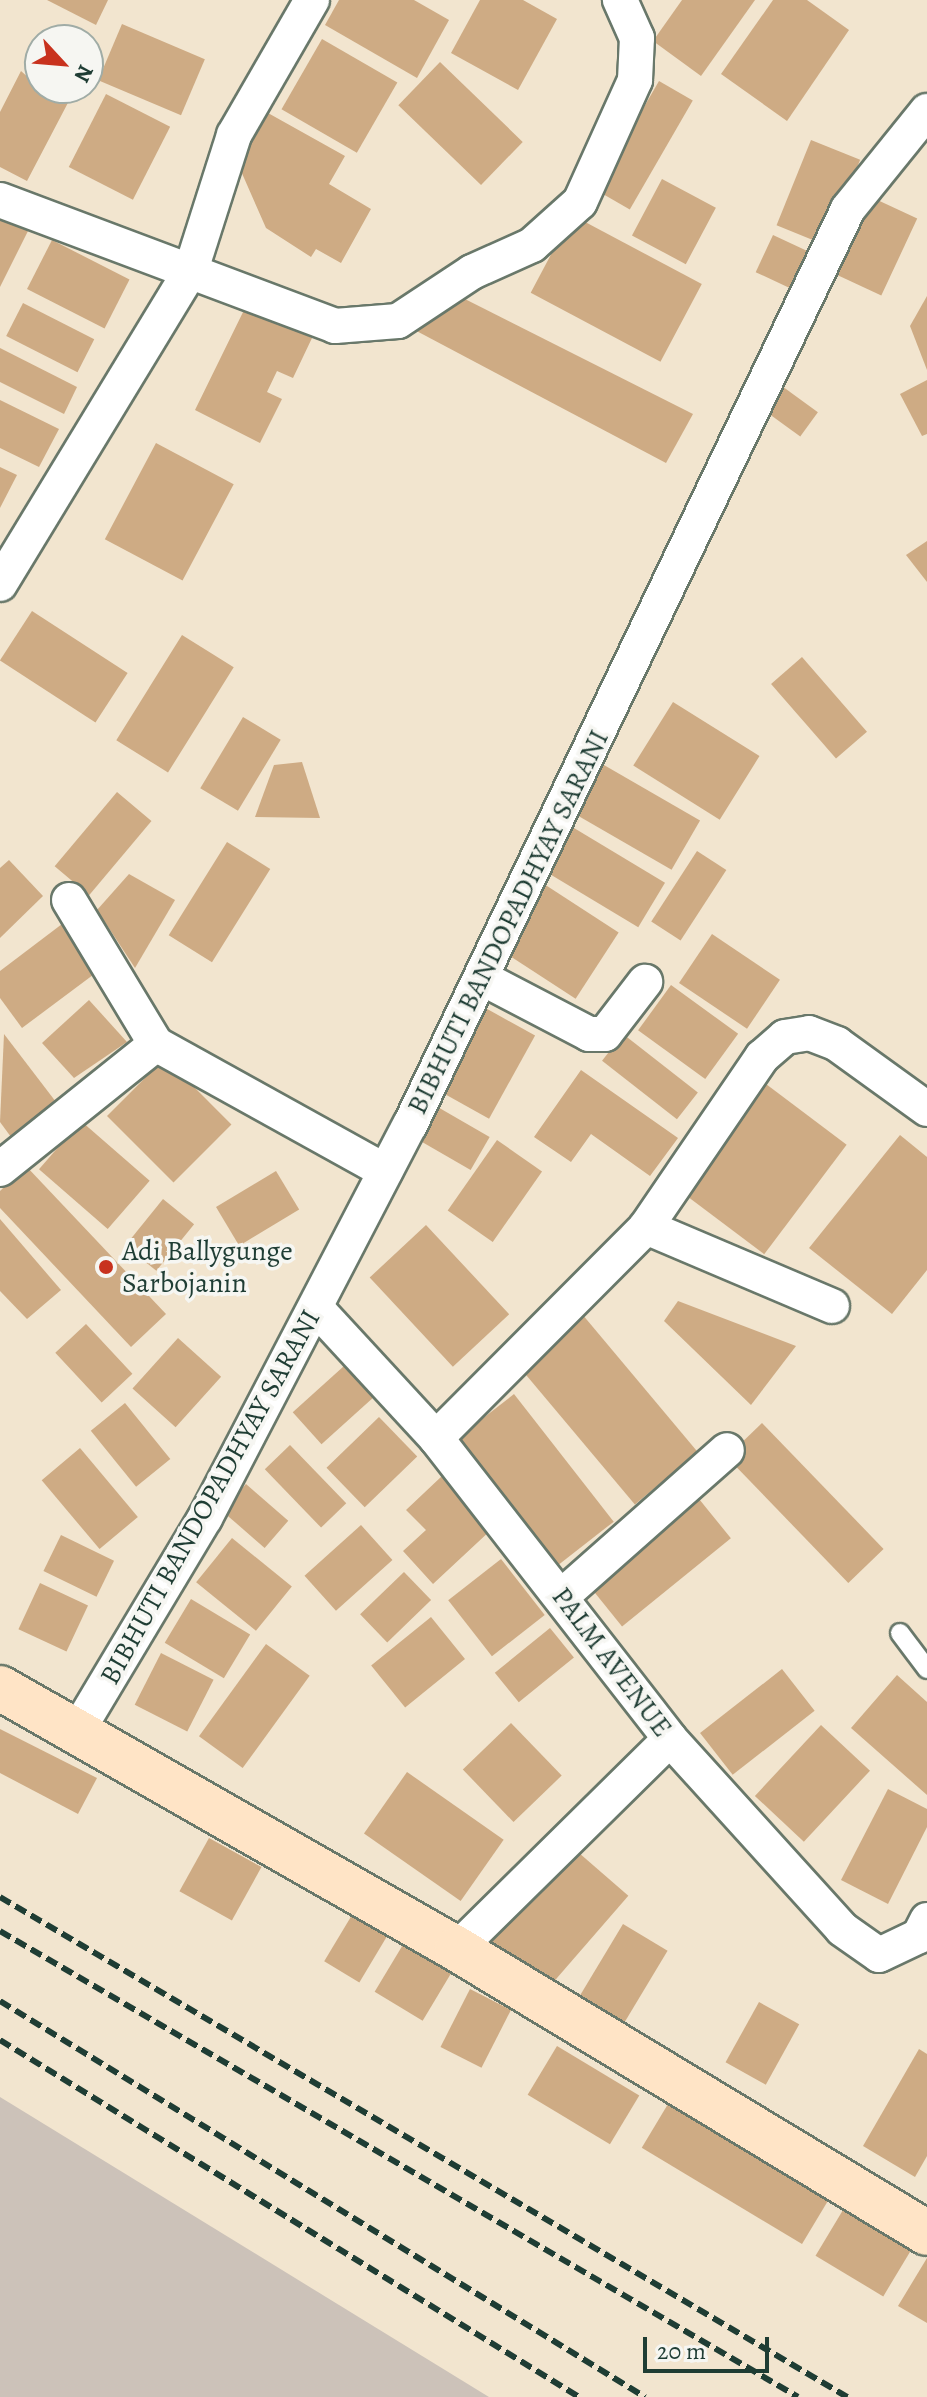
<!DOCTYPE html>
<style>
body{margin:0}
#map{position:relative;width:927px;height:2397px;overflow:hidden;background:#f2e5cf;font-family:Alegreya,serif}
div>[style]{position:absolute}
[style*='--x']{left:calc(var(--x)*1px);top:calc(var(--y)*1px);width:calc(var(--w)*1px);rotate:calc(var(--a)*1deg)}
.industrial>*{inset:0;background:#ccc2b9}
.building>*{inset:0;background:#ceab84;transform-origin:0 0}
.roads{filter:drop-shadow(2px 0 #69786a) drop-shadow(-2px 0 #69786a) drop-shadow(0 2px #69786a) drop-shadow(0 -2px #69786a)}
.service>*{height:18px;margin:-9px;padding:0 9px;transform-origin:9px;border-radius:9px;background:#fff}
.minor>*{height:34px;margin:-17px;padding:0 17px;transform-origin:17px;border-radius:17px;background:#fff}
.secondary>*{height:44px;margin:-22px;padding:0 22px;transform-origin:22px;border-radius:22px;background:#ffe4c6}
.rail>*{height:6px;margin-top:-3px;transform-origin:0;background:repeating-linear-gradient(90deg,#1f3d34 0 12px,transparent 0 18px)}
.dots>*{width:22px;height:22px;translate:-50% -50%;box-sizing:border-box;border:4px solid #f6f6f2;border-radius:50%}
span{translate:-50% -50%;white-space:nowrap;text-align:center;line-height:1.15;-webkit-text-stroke:7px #f6f6f2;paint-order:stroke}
.street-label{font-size:28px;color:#1f3d34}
.poi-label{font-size:28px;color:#1f3d34}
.left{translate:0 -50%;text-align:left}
.north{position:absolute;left:24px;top:24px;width:80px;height:80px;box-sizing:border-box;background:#f6f6f2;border:2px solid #a0aca6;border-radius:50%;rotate:116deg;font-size:22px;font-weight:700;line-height:32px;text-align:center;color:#1f3d34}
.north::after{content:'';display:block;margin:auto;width:28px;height:36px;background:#c8321e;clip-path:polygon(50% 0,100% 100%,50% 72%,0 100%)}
.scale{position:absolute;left:643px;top:2337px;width:126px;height:36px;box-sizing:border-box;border:4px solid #1f3d34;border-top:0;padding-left:10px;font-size:24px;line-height:28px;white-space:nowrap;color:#1f3d34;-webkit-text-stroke:6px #f6f6f2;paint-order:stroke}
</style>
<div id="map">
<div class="industrial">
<div style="clip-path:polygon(0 2097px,489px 2397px,0 2397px)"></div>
</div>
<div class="building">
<div style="clip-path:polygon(47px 0,108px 0,96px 25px)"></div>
<div style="clip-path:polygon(339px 0,414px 0,449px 20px,417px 78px,325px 25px)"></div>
<div style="clip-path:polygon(480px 0,523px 0,557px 19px,518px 90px,451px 53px)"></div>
<div style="clip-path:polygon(682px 0,755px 0,701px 76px,653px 41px)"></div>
<div style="clip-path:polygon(773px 0,807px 0,849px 30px,787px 121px,721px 74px)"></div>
<div style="left:122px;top:24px;width:90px;height:61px;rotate:23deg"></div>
<div style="left:322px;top:39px;width:87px;height:81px;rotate:30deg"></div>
<div style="left:440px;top:62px;width:115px;height:60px;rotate:44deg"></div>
<div style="clip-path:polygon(21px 71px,40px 88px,71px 97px,27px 181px,0 167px,0 112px)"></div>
<div style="left:659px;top:81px;width:39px;height:126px;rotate:30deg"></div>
<div style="left:106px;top:94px;width:72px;height:82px;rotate:27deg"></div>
<div style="clip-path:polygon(268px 113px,345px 156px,329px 184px,371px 209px,341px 263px,316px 249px,311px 257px,266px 228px,237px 162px)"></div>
<div style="left:811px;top:140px;width:53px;height:92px;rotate:22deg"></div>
<div style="left:662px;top:179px;width:61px;height:64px;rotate:28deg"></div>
<div style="left:871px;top:197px;width:51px;height:85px;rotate:25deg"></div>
<div style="clip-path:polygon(0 214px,29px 229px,0 287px)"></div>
<div style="left:572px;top:215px;width:147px;height:88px;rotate:28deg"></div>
<div style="left:773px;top:235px;width:51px;height:41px;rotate:25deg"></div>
<div style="left:52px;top:240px;width:87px;height:55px;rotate:27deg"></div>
<div style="clip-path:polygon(453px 293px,693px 414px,666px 463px,409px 327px)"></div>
<div style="clip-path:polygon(927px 296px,927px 370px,910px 326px)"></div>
<div style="left:23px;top:303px;width:80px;height:37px;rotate:27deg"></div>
<div style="clip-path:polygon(246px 306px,312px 338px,293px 378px,277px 371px,267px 392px,282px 399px,260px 443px,195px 410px)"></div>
<div style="clip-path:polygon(0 348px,77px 387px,64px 414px,0 382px)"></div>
<div style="clip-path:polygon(927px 380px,927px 434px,922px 436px,900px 394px)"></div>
<div style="left:775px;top:381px;width:53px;height:30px;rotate:36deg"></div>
<div style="clip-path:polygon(0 400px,59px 429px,39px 467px,0 448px)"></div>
<div style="left:156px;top:443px;width:88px;height:109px;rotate:28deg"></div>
<div style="clip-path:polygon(0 467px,17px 475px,0 508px)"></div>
<div style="clip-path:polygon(927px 541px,927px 582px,906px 555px)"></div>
<div style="left:32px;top:611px;width:114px;height:59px;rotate:33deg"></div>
<div style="left:182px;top:635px;width:61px;height:124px;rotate:32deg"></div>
<div style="left:802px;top:657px;width:99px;height:41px;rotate:49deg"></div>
<div style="left:673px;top:702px;width:102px;height:75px;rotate:32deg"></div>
<div style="left:243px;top:717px;width:44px;height:83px;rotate:31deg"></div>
<div style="left:597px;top:761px;width:119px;height:57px;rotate:30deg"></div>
<div style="clip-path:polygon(302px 762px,320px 818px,255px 817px,274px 765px)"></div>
<div style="left:117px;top:792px;width:45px;height:97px;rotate:40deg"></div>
<div style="left:569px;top:825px;width:112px;height:52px;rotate:31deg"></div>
<div style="left:227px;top:842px;width:51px;height:110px;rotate:32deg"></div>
<div style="left:697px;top:851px;width:35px;height:84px;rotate:33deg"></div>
<div style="clip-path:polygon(9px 860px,43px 896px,0 938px,0 868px)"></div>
<div style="clip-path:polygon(129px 874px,175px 900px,135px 968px,97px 910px)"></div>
<div style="left:544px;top:884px;width:89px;height:79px;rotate:33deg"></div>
<div style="clip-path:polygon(66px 921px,101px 969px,22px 1028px,0 998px,0 971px)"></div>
<div style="left:712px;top:934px;width:82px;height:59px;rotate:34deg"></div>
<div style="left:671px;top:985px;width:83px;height:56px;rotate:36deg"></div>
<div style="clip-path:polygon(89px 1000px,127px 1042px,74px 1078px,42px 1043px)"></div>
<div style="left:480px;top:1005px;width:63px;height:95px;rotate:29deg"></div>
<div style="clip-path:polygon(4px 1034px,56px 1102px,11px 1137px,0 1122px)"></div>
<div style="left:623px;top:1034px;width:95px;height:34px;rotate:38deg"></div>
<div style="left:165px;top:1058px;width:94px;height:82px;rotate:45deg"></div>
<div style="clip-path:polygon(581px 1070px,678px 1138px,650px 1176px,591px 1134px,571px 1162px,534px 1137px)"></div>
<div style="left:762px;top:1081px;width:106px;height:137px;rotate:37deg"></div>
<div style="left:429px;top:1102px;width:70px;height:38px;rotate:30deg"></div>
<div style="left:81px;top:1121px;width:91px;height:64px;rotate:41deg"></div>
<div style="clip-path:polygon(900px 1135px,927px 1157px,927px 1270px,892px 1314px,809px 1248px)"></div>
<div style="left:497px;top:1140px;width:55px;height:86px;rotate:35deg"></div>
<div style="clip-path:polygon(26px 1166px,166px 1314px,131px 1347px,0 1208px,0 1191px)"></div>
<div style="left:276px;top:1171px;width:45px;height:70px;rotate:59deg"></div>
<div style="left:163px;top:1199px;width:40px;height:60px;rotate:39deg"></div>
<div style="clip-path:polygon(0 1219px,61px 1290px,27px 1319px,0 1291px)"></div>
<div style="left:426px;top:1225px;width:122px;height:77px;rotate:47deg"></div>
<div style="clip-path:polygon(678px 1301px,796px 1346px,751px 1405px,664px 1321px)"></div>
<div style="left:582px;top:1314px;width:180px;height:82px;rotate:50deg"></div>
<div style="left:86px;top:1324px;width:68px;height:42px;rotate:47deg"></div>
<div style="left:178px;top:1338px;width:58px;height:68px;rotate:42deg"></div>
<div style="left:344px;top:1366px;width:43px;height:69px;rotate:48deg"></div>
<div style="left:514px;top:1394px;width:162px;height:70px;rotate:52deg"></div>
<div style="left:125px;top:1403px;width:72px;height:44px;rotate:51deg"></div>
<div style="left:379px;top:1417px;width:55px;height:73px;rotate:46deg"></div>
<div style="left:762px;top:1423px;width:175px;height:49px;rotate:46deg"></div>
<div style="left:290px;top:1445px;width:81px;height:35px;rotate:46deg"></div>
<div style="left:80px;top:1448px;width:90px;height:50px;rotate:50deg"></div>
<div style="clip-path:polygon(442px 1476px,492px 1529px,433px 1584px,403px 1551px,426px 1530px,406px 1510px)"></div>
<div style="left:246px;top:1484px;width:56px;height:36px;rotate:41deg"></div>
<div style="left:695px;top:1494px;width:57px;height:140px;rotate:51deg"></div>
<div style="left:361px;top:1525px;width:47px;height:76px;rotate:48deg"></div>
<div style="left:61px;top:1535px;width:59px;height:40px;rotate:26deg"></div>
<div style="left:232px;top:1538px;width:77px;height:57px;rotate:39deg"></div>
<div style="left:501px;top:1559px;width:71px;height:67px;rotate:52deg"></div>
<div style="left:404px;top:1572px;width:39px;height:61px;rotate:46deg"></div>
<div style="left:40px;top:1583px;width:53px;height:51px;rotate:25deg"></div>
<div style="left:191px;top:1599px;width:69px;height:51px;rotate:31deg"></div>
<div style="left:431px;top:1617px;width:54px;height:77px;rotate:51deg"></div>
<div style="left:550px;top:1628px;width:38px;height:71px;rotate:51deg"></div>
<div style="left:266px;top:1644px;width:54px;height:114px;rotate:36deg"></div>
<div style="left:161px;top:1653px;width:59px;height:58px;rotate:27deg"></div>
<div style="left:782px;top:1669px;width:53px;height:104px;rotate:52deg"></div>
<div style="clip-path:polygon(897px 1675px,927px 1702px,927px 1795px,851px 1728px)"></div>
<div style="left:511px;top:1723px;width:73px;height:67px;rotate:46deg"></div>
<div style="left:821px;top:1725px;width:67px;height:97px;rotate:43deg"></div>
<div style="clip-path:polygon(0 1729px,97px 1778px,78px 1814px,0 1773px)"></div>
<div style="left:407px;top:1772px;width:118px;height:75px;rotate:35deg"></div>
<div style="clip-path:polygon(888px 1789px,927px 1809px,927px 1827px,888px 1904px,841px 1880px)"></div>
<div style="left:209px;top:1838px;width:60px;height:61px;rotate:29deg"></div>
<div style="left:571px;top:1846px;width:76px;height:125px;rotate:41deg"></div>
<div style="left:352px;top:1915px;width:41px;height:54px;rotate:31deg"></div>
<div style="left:623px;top:1924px;width:52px;height:94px;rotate:31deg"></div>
<div style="left:404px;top:1943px;width:56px;height:57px;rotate:31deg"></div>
<div style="left:470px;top:1989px;width:46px;height:65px;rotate:27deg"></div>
<div style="left:759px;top:2002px;width:46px;height:69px;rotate:29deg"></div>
<div style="left:557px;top:2046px;width:96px;height:57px;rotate:31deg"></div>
<div style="clip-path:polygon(919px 2049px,927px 2054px,927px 2156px,915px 2177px,863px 2146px)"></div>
<div style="left:668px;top:2104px;width:187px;height:51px;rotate:31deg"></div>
<div style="left:849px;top:2200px;width:79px;height:65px;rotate:31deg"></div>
<div style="clip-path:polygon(927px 2258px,927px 2323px,898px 2306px)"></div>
</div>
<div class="roads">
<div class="service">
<div style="--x:900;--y:1633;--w:45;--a:53.1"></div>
</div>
<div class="minor">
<div style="--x:0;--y:200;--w:358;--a:20.6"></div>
<div style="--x:335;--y:326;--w:63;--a:-4.5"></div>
<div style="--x:398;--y:321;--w:89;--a:-33.5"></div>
<div style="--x:472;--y:272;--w:66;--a:-24.2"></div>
<div style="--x:532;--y:245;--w:64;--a:-41.9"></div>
<div style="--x:580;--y:202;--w:134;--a:-65.7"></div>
<div style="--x:635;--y:80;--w:42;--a:-87.3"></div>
<div style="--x:637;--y:38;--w:42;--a:-114.1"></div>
<div style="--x:0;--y:584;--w:368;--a:-58.7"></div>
<div style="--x:191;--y:270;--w:142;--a:-72.3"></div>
<div style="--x:234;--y:135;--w:156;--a:-60"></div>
<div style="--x:69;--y:900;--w:168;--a:58.9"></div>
<div style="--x:482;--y:978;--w:121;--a:27.6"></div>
<div style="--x:589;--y:1034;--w:16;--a:0"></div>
<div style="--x:605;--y:1034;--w:66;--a:-52.4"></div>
<div style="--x:0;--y:1169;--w:200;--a:-38.7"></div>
<div style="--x:156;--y:1044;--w:262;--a:29"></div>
<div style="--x:646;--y:1227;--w:206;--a:-55.7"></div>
<div style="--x:762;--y:1057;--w:30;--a:-41"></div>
<div style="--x:785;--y:1037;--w:24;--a:-9"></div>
<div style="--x:809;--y:1033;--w:30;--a:21"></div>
<div style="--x:837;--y:1044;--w:111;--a:35.8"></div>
<div style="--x:316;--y:1308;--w:177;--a:47.3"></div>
<div style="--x:436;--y:1438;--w:381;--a:52.1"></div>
<div style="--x:670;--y:1739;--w:256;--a:47.8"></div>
<div style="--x:842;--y:1929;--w:45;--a:35.1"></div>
<div style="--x:879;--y:1955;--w:44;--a:-25.4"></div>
<div style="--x:919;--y:1936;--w:18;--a:-63"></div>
<div style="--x:436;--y:1438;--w:298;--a:-45.1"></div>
<div style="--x:646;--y:1227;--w:202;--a:23"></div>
<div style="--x:562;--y:1596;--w:220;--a:-41.5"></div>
<div style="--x:78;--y:1730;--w:247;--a:-59.1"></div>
<div style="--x:205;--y:1518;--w:443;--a:-62.5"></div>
<div style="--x:410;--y:1125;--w:1015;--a:-64.44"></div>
<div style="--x:848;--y:209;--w:126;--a:-51.1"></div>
<div style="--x:457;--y:1949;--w:299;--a:-44.6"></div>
</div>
<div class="secondary">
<div style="--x:0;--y:1688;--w:526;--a:29.73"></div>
<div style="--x:457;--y:1949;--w:549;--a:31.14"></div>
</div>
</div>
<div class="rail">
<div style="--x:0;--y:1897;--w:984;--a:30.55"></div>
<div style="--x:0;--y:1931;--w:924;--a:30.28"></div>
<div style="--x:0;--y:2001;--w:757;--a:31.55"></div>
<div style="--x:0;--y:2040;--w:680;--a:31.66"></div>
</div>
<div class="dots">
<div style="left:106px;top:1267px;background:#c8321e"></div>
</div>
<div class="street-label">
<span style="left:508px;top:922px;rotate:-64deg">BIBHUTI BANDOPADHYAY SARANI</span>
<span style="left:210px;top:1497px;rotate:-61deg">BIBHUTI BANDOPADHYAY SARANI</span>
<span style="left:612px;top:1662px;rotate:53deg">PALM AVENUE</span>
</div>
<div class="poi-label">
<span class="left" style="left:122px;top:1267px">Adi Ballygunge<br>Sarbojanin</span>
</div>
<div class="north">N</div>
<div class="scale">20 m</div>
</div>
